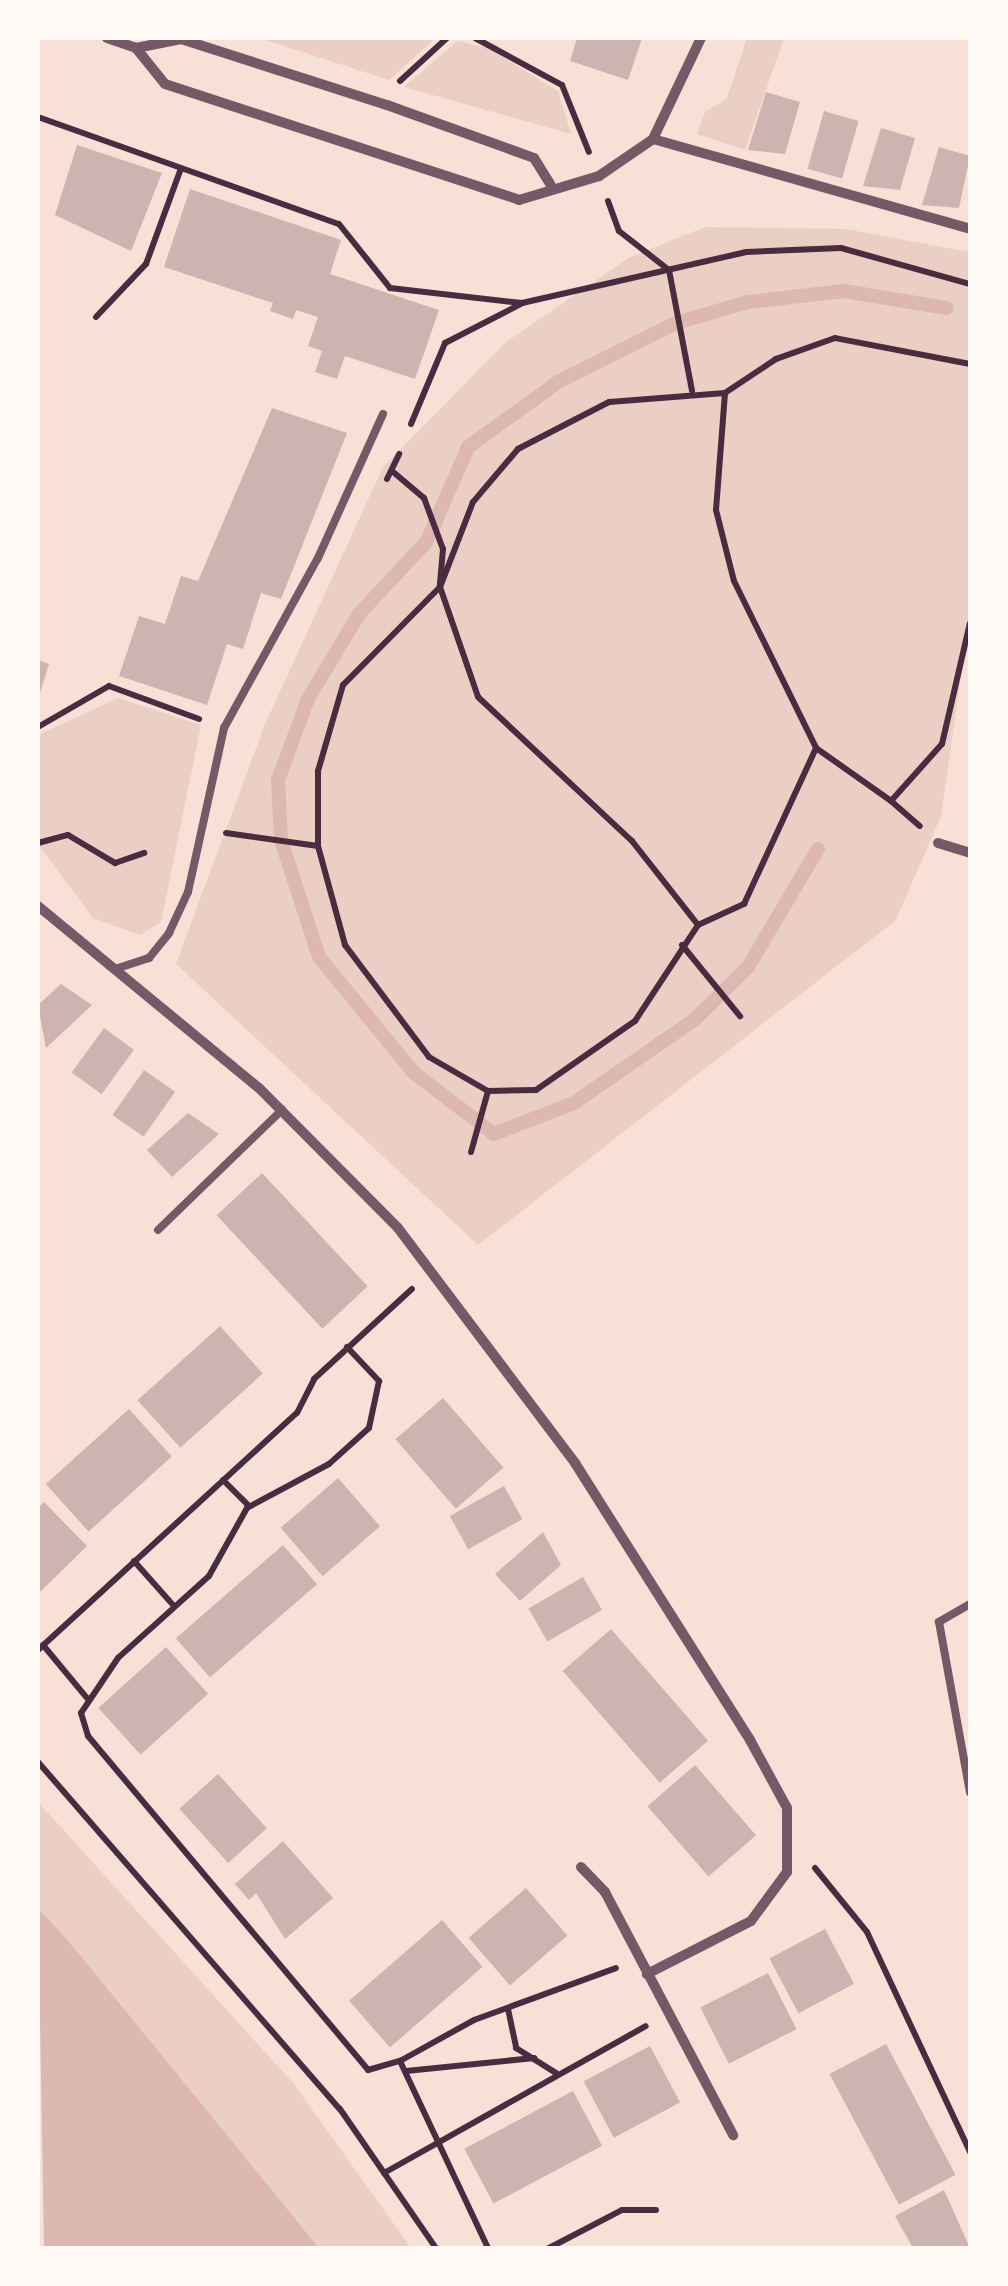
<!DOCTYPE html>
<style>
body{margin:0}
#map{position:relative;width:1008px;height:2286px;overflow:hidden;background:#f7e1d7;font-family:Commissioner,sans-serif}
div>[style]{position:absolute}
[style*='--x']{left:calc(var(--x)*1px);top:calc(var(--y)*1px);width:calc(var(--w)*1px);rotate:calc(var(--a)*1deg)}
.green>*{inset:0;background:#ebcfc5}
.water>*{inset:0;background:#dcb8b0}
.stream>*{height:14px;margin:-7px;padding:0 7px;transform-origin:7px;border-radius:7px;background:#dcb8b0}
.building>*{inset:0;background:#ccb4b1;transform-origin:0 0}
.path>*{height:6px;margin:-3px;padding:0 3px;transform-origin:3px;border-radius:3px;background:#4a2c40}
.service>*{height:8px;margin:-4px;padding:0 4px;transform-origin:4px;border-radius:4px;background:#755966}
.minor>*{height:10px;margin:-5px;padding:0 5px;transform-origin:5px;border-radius:5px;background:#755966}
span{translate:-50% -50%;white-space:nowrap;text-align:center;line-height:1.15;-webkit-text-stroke:8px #fffaf5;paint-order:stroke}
.frame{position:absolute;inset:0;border:40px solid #fffaf5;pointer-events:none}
</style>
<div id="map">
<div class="green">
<div style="clip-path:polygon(259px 38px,436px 38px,389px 80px)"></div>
<div style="clip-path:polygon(747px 38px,784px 38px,745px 150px,697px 134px,705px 112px,727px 98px)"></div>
<div style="clip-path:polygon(457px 41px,488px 48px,558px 91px,571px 134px,404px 87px)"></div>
<div style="clip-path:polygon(705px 227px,846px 229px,970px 252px,970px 613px,941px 816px,896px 920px,478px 1245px,176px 964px,265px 724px,383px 467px,506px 342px,630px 257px)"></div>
<div style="clip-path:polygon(118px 698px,201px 725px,161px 922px,140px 935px,93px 918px,38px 844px,38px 735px)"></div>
<div style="clip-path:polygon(38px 1802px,294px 2084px,411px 2248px,319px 2248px,38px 1908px)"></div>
</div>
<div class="water">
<div style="clip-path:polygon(38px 1908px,71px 1944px,319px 2248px,44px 2248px)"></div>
</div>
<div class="stream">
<div style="--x:818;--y:849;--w:137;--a:120.7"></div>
<div style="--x:748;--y:967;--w:76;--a:135.5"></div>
<div style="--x:694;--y:1020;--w:146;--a:145.3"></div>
<div style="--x:574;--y:1103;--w:86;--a:158.8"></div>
<div style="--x:494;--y:1134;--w:101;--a:-142.7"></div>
<div style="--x:414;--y:1073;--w:150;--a:-129.3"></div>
<div style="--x:319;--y:957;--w:123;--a:-108"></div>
<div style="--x:281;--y:840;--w:60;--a:-92.9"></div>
<div style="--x:278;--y:780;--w:86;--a:-69.7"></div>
<div style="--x:308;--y:699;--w:99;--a:-59"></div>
<div style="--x:359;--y:614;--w:100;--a:-47"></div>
<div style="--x:427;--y:541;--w:103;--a:-66.4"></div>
<div style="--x:468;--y:447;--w:111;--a:-35.8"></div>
<div style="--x:558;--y:382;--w:132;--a:-26.6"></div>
<div style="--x:676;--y:323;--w:75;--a:-16.3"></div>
<div style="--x:748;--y:302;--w:97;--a:-6.5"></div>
<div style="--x:844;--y:291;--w:104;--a:9.4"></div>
</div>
<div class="building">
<div style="clip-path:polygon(577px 38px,642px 38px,628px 80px,570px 61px)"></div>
<div style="clip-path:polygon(766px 92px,800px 102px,785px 154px,748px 150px)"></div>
<div style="left:824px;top:111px;width:36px;height:60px;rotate:16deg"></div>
<div style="clip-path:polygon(881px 128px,915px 138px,900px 190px,863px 186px)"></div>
<div style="clip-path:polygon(77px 145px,162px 173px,131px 251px,55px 215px)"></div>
<div style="clip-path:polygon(939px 147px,970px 156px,959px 208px,922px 205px)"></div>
<div style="clip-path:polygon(190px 189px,341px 240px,330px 274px,439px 310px,415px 379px,345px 356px,337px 379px,315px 372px,322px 351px,308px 346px,318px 317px,296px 310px,293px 319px,270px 311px,273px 303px,164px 267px)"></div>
<div style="clip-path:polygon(272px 408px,347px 433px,281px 599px,261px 593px,243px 649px,227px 644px,207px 705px,119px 676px,139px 616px,165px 624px,181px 576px,198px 581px)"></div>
<div style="clip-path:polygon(38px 660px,49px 664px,38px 699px)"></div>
<div style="clip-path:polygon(61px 984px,92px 1005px,46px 1048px,38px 1005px)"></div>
<div style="left:104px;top:1028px;width:37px;height:55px;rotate:36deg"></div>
<div style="left:144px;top:1070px;width:38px;height:55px;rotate:35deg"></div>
<div style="clip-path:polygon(188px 1113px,219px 1134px,172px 1177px,147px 1150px)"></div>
<div style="left:262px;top:1173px;width:155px;height:62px;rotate:47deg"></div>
<div style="left:220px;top:1326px;width:64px;height:111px;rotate:48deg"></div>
<div style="left:443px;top:1398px;width:92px;height:63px;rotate:49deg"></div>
<div style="left:129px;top:1409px;width:64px;height:112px;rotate:48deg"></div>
<div style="left:338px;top:1478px;width:64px;height:76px;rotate:49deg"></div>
<div style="left:504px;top:1486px;width:38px;height:62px;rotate:61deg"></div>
<div style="clip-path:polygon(44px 1502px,87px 1546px,38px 1594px,38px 1508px)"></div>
<div style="clip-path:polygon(543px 1532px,561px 1565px,520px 1601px,495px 1574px)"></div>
<div style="left:283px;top:1545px;width:52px;height:142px;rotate:49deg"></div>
<div style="left:583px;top:1577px;width:38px;height:63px;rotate:60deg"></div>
<div style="left:611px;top:1629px;width:148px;height:64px;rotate:49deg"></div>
<div style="left:166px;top:1647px;width:63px;height:91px;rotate:48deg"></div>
<div style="left:695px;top:1765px;width:93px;height:63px;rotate:49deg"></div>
<div style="left:218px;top:1774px;width:73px;height:52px;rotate:48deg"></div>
<div style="clip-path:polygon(283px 1841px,333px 1898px,285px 1939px,256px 1893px,249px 1900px,235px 1884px)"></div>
<div style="left:526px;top:1888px;width:63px;height:76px;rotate:49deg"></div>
<div style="left:442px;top:1920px;width:62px;height:123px;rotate:49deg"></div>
<div style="left:825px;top:1929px;width:62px;height:63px;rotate:62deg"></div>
<div style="left:768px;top:1973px;width:63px;height:76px;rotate:63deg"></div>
<div style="left:886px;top:2044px;width:148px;height:64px;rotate:62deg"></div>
<div style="left:650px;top:2046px;width:64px;height:75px;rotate:62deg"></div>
<div style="left:573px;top:2091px;width:62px;height:123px;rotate:62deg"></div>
<div style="clip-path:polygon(944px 2190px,970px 2248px,913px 2248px,895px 2216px)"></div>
</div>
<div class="path">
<div style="--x:475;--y:38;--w:99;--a:28.4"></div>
<div style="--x:562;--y:85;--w:72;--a:68.1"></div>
<div style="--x:400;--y:81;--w:64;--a:-42.5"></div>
<div style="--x:38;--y:117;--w:319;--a:19.6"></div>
<div style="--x:339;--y:224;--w:82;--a:51.4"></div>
<div style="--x:390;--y:288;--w:133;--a:6.5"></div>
<div style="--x:522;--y:303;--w:230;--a:-12.8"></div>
<div style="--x:746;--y:252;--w:95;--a:-2.4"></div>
<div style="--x:841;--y:248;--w:134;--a:15.6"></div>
<div style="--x:608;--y:201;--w:32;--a:70"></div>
<div style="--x:619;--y:231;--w:63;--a:38"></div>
<div style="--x:669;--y:270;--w:123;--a:79.2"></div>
<div style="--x:96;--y:317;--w:73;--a:-46.7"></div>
<div style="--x:146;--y:264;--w:99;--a:-69.9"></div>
<div style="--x:970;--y:364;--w:137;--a:-169.1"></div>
<div style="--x:835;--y:338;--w:63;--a:160.4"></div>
<div style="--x:776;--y:359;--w:61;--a:146.3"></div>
<div style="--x:725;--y:393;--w:116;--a:175.6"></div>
<div style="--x:609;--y:402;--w:102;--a:152.7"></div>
<div style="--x:518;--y:449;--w:70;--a:130.3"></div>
<div style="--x:473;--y:502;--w:91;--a:111.2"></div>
<div style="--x:440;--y:587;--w:138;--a:134.7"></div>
<div style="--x:343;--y:685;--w:90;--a:106.2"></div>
<div style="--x:318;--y:771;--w:75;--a:90"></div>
<div style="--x:318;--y:846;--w:103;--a:74.7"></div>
<div style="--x:345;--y:945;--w:140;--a:53.1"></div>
<div style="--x:429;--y:1057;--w:68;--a:30"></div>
<div style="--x:488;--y:1091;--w:48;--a:-1.2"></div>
<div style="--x:536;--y:1090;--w:121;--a:-34.9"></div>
<div style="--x:635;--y:1021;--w:115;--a:-56.7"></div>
<div style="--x:698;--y:925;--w:51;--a:-24.5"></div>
<div style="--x:744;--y:904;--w:172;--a:-65.2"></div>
<div style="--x:816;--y:748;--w:92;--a:35.2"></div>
<div style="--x:891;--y:801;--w:76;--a:-48.2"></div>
<div style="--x:942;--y:744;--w:124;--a:-77"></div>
<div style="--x:725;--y:393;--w:117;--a:94.4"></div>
<div style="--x:716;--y:510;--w:73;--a:75.8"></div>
<div style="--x:734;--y:581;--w:186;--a:63.8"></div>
<div style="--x:411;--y:424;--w:88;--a:-67.2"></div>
<div style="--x:445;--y:343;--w:85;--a:-27.2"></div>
<div style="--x:392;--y:471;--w:42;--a:40.2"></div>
<div style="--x:424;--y:498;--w:54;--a:69.6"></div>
<div style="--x:443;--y:549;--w:38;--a:95"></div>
<div style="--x:440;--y:587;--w:116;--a:70.9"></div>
<div style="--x:478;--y:697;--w:211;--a:43.1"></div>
<div style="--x:632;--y:841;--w:107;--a:51.8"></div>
<div style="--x:387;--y:479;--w:28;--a:-64"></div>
<div style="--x:38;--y:727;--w:82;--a:-30"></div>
<div style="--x:109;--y:686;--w:96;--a:20.1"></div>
<div style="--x:891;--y:801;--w:38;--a:41"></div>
<div style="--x:226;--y:833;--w:93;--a:8"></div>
<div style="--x:38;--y:843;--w:31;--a:-15"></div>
<div style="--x:68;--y:835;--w:55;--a:30.8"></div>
<div style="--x:115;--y:863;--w:31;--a:-19"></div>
<div style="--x:682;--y:945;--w:92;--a:50.8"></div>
<div style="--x:471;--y:1152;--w:63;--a:-74.4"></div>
<div style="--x:347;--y:1347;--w:47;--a:46.7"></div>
<div style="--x:379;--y:1381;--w:48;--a:102"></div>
<div style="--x:369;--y:1428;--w:54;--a:138"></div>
<div style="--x:329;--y:1464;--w:93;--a:151.8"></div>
<div style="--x:247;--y:1508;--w:78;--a:119.2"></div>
<div style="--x:209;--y:1576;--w:122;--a:138"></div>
<div style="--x:118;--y:1658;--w:66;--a:123.9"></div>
<div style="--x:81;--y:1713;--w:24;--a:73"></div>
<div style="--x:88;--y:1736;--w:436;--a:50"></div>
<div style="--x:368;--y:2070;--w:33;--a:-16"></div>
<div style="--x:223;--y:1480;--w:37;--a:45"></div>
<div style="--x:134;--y:1561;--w:60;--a:48.4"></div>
<div style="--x:43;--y:1645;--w:69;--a:50.3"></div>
<div style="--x:38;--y:1650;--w:351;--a:-42.5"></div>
<div style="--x:297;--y:1413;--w:38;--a:-63"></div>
<div style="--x:314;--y:1379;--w:133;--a:-42.6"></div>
<div style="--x:38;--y:1762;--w:460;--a:49"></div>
<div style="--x:340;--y:2109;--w:169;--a:55.4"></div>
<div style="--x:815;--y:1868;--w:82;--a:50.9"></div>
<div style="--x:867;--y:1932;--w:243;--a:64.9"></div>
<div style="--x:508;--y:2009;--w:40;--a:78"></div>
<div style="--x:516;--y:2048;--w:47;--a:32"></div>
<div style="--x:406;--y:2071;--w:129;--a:-5.8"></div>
<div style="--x:384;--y:2173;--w:300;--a:-29.3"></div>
<div style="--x:488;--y:2248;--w:207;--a:-115.2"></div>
<div style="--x:400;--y:2061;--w:85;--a:-29"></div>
<div style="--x:474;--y:2020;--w:151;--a:-20.1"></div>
<div style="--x:549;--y:2248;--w:82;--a:-27.5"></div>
<div style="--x:622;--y:2210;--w:34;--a:0"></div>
</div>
<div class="service">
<div style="--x:115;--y:969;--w:36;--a:-18"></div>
<div style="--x:149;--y:958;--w:32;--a:-51"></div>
<div style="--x:169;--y:933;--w:45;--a:-65.1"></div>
<div style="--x:188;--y:892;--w:168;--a:-77.6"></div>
<div style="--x:224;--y:728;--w:194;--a:-61.1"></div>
<div style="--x:318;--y:558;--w:158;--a:-65.7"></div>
<div style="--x:158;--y:1230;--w:173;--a:-44.1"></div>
<div style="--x:970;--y:1604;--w:36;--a:150"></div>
<div style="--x:939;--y:1622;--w:173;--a:79.7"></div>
</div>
<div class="minor">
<div style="--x:107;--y:38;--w:31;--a:19"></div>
<div style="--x:136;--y:48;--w:46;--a:-11.3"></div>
<div style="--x:181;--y:39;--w:216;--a:17.8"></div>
<div style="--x:387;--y:105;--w:156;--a:19.8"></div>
<div style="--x:534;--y:158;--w:31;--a:58"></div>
<div style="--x:136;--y:48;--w:46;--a:51.1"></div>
<div style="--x:165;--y:84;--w:373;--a:18.1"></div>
<div style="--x:519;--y:200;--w:84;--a:-16.7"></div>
<div style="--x:599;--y:176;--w:65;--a:-34.4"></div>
<div style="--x:653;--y:139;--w:112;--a:-64.6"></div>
<div style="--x:653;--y:139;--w:330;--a:15.8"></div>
<div style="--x:938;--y:843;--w:34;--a:17"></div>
<div style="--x:38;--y:906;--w:286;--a:39.5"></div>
<div style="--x:259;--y:1088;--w:197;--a:45.2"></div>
<div style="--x:398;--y:1228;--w:294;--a:53"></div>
<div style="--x:575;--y:1463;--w:328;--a:57.7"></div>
<div style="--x:750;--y:1740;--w:77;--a:61.4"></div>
<div style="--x:787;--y:1808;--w:64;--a:90"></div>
<div style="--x:787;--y:1872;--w:61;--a:126.3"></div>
<div style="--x:751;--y:1921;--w:117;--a:153"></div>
<div style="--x:581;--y:1867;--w:35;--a:46"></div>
<div style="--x:605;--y:1892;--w:275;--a:62.2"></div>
</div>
<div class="frame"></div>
</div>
